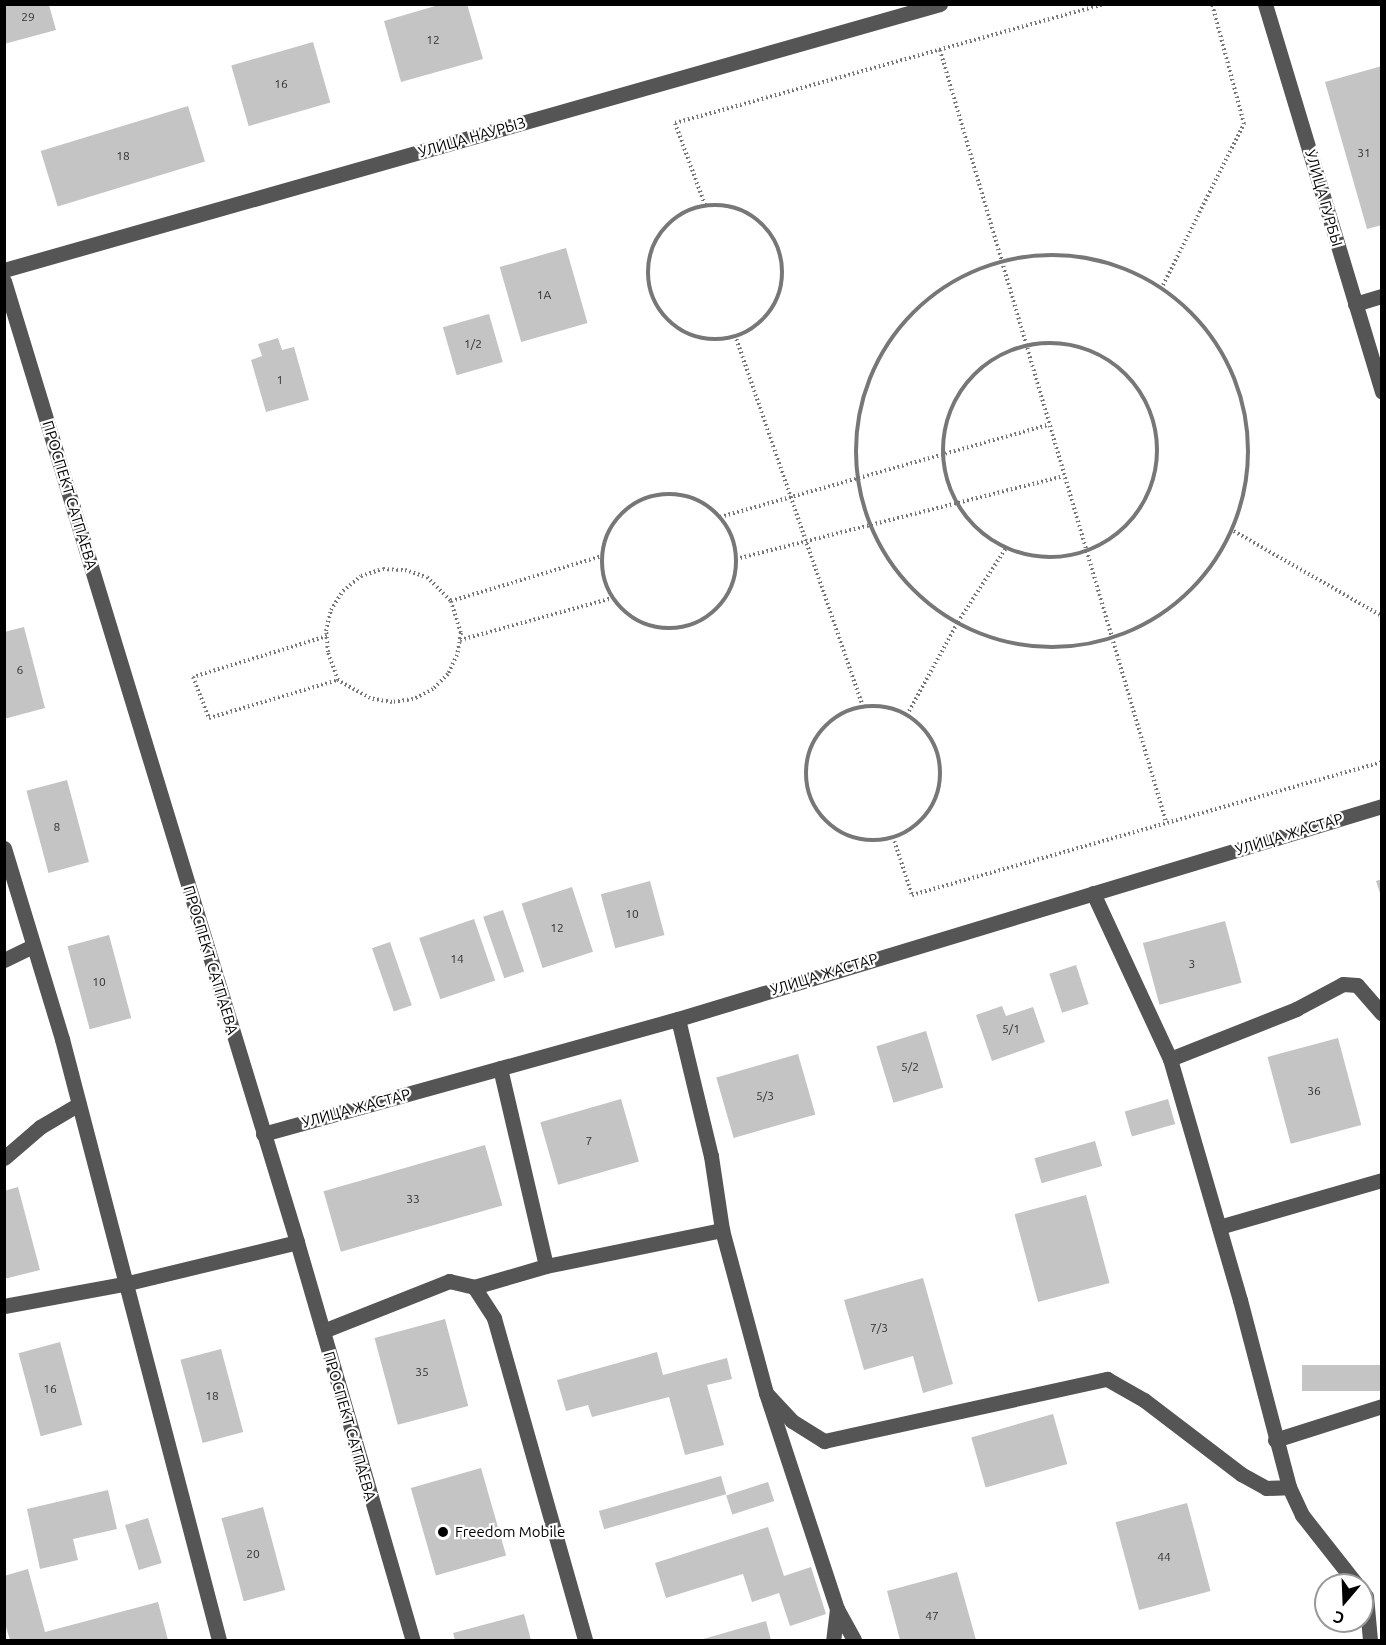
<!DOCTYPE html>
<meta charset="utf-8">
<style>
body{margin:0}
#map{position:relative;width:1386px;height:1645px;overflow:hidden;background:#fff;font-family:Ubuntu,sans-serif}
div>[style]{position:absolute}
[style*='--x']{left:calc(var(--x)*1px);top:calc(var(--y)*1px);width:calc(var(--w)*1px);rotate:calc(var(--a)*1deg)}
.building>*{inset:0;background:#c4c4c4;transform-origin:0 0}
.path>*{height:4px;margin-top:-2px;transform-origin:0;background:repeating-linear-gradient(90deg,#777 0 1.5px,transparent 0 4.5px)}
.path>.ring{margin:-2px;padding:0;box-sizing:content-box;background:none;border:4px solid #777;border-radius:50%}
.minor>*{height:15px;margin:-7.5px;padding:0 7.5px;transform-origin:7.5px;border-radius:7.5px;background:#555}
.dots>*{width:16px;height:16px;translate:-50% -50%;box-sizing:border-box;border:3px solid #fff;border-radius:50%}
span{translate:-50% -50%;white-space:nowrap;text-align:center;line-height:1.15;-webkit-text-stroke:4.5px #fff;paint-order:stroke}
.number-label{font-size:12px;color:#313131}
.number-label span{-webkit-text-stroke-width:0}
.street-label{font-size:15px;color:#000}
.poi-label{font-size:15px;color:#000}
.left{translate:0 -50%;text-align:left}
.frame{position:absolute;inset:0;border:6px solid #000;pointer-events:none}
.north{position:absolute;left:1314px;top:1573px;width:60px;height:60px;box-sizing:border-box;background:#fff;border:2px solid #999;border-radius:50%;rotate:199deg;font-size:16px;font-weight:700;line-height:24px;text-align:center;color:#000}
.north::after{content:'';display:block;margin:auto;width:21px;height:27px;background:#000;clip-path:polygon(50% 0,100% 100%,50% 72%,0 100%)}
</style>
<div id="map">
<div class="building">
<div style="clip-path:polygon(442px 4px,467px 4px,483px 59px,401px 82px,384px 21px)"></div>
<div style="clip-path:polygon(4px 5px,49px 5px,56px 30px,4px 44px)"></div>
<div style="left:313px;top:42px;width:63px;height:85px;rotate:74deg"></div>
<div style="clip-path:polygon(1382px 66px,1382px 225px,1367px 229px,1325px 82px)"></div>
<div style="left:188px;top:106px;width:58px;height:154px;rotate:73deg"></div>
<div style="left:566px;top:248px;width:78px;height:69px;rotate:74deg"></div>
<div style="left:489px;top:314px;width:50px;height:48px;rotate:74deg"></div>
<div style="clip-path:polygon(278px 338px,282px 350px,294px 347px,309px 400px,266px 412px,251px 360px,262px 356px,258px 344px)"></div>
<div style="clip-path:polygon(24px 627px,45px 708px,4px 719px,4px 632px)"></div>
<div style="left:67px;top:780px;width:85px;height:42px;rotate:75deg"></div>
<div style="clip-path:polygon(1382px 879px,1382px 896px,1381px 896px,1376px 881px)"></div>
<div style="left:650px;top:881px;width:56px;height:51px;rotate:75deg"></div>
<div style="left:572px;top:887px;width:68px;height:53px;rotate:72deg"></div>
<div style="left:503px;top:910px;width:65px;height:21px;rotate:71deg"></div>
<div style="left:474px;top:919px;width:65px;height:58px;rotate:71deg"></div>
<div style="left:1225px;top:921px;width:64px;height:85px;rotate:75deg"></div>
<div style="left:109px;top:935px;width:86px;height:43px;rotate:75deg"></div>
<div style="left:390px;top:942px;width:67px;height:19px;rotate:71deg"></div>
<div style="left:1076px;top:965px;width:41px;height:28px;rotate:72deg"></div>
<div style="clip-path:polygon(1002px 1006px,1006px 1016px,1033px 1007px,1045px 1042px,992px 1061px,976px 1015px)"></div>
<div style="left:926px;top:1031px;width:59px;height:52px;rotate:73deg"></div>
<div style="left:1338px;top:1038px;width:90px;height:73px;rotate:75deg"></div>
<div style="left:798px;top:1054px;width:63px;height:85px;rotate:74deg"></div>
<div style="left:621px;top:1099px;width:65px;height:84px;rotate:74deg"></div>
<div style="left:1168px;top:1099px;width:26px;height:45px;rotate:74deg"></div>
<div style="left:1095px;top:1141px;width:26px;height:63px;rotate:74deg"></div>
<div style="left:485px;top:1145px;width:63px;height:168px;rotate:74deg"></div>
<div style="clip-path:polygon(18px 1187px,40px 1270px,4px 1279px,4px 1191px)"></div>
<div style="left:1086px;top:1195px;width:91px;height:74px;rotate:75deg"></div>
<div style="clip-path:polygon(923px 1278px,953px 1384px,923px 1393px,913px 1356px,864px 1370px,844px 1300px)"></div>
<div style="left:445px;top:1319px;width:90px;height:73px;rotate:75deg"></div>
<div style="left:60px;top:1342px;width:86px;height:43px;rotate:75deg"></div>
<div style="left:221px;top:1349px;width:86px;height:42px;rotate:75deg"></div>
<div style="clip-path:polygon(657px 1352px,663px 1375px,727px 1358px,732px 1379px,707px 1385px,724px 1445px,685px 1455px,669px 1397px,592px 1417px,588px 1405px,566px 1411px,557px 1380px)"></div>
<div style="left:1382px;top:1365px;width:26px;height:80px;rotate:90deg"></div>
<div style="left:1053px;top:1414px;width:52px;height:85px;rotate:74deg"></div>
<div style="left:481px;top:1468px;width:91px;height:73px;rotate:74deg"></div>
<div style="left:721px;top:1476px;width:19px;height:127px;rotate:74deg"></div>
<div style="left:768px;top:1482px;width:20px;height:44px;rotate:72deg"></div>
<div style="clip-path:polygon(108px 1490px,117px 1529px,73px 1539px,78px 1560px,40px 1569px,27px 1509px)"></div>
<div style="left:1187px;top:1503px;width:91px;height:74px;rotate:75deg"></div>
<div style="left:263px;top:1507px;width:86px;height:43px;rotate:75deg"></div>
<div style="left:148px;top:1518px;width:47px;height:24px;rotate:73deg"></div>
<div style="clip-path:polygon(768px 1527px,784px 1576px,811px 1567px,826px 1614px,790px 1626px,779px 1593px,752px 1602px,743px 1574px,666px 1598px,655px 1563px)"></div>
<div style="clip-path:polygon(28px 1569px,45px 1632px,158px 1602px,168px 1640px,10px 1640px,4px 1621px,4px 1576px)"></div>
<div style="clip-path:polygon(957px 1572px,976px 1640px,900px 1640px,887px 1591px)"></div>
<div style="clip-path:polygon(524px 1614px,531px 1640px,455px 1640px,453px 1633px)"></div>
<div style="clip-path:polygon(766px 1621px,771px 1640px,700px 1640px)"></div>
</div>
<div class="path">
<div style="--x:940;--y:50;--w:804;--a:73.68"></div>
<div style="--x:705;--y:205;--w:87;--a:-110.1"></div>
<div style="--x:675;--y:123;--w:444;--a:-15.5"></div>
<div class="ring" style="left:648px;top:205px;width:130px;height:130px"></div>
<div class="ring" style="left:856px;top:255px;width:388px;height:388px"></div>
<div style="--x:1161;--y:289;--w:185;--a:-63.3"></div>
<div style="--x:1244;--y:124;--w:124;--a:-104.9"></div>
<div style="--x:735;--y:335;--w:392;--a:71"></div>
<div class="ring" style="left:943px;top:343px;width:210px;height:210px"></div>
<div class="ring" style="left:602px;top:494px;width:130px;height:130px"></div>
<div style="--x:720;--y:517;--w:341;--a:-15.7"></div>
<div style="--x:1230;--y:529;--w:175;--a:29.8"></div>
<div style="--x:736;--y:559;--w:337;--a:-14.2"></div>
<div style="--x:383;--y:569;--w:22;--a:3"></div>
<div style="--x:405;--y:570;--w:23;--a:18"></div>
<div style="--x:427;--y:577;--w:34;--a:45"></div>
<div style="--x:451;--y:601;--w:34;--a:73"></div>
<div style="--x:461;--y:633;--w:22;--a:100"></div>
<div style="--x:457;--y:655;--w:21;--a:115"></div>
<div style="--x:448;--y:674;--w:21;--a:135"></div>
<div style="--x:433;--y:689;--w:22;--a:153"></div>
<div style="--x:413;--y:699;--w:21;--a:172"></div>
<div style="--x:392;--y:702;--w:22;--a:-170"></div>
<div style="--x:370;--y:698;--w:37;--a:-151"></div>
<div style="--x:338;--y:680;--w:30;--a:-110"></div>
<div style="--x:328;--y:652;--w:21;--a:-95"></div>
<div style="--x:326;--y:631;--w:22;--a:-77"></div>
<div style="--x:331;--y:610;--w:22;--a:-58"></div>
<div style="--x:343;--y:591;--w:23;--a:-40"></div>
<div style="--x:361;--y:576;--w:23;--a:-18"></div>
<div style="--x:451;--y:601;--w:158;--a:-16.6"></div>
<div style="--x:327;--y:636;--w:140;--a:163"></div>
<div style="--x:193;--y:677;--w:44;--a:68.7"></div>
<div style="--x:209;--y:718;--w:134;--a:-16.4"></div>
<div style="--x:460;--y:640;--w:159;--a:-15.4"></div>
<div class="ring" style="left:806px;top:706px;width:130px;height:130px"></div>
<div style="--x:907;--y:715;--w:106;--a:-61.3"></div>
<div style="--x:958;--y:622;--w:88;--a:-57"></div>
<div style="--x:893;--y:837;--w:61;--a:71.9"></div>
<div style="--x:912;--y:895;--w:488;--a:-15.8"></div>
</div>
<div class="minor">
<div style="--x:1265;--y:4;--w:405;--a:73.2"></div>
<div style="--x:4;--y:270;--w:973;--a:-15.86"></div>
<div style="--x:4;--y:281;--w:1005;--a:73.04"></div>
<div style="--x:297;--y:1242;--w:415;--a:73.8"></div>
<div style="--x:1355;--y:304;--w:28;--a:-17"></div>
<div style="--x:4;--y:848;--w:200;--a:73.1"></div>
<div style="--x:62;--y:1039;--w:621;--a:75.36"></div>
<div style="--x:1093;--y:893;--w:183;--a:65.1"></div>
<div style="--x:1170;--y:1059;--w:251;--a:73.8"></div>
<div style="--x:1240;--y:1300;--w:193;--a:75.3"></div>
<div style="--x:4;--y:960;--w:32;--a:-26"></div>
<div style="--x:678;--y:1019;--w:141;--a:76.5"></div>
<div style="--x:711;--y:1156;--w:75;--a:81.5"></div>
<div style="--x:722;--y:1230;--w:169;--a:74.9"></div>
<div style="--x:766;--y:1393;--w:227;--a:71.8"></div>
<div style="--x:837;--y:1609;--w:31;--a:97"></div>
<div style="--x:1170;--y:1059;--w:136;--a:-21.6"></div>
<div style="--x:1296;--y:1009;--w:53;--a:-28"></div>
<div style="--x:1343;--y:984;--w:14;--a:4"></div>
<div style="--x:1357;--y:985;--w:38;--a:49"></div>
<div style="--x:500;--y:1068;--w:203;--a:76.9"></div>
<div style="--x:263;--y:1134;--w:431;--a:-15.5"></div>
<div style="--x:678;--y:1019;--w:736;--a:-16.83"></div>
<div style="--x:4;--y:1158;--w:48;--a:-40.7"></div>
<div style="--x:40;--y:1127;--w:45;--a:-30.5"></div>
<div style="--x:1219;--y:1227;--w:170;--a:-16.1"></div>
<div style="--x:474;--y:1287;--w:75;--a:-16.3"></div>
<div style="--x:546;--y:1266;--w:180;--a:-11.6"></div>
<div style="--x:4;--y:1306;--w:122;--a:-10.4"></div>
<div style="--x:124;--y:1284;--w:178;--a:-13.6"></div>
<div style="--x:323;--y:1331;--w:136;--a:-21.6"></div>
<div style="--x:449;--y:1281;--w:26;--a:13"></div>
<div style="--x:474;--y:1287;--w:37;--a:57"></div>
<div style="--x:494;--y:1318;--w:335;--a:74.2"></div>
<div style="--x:766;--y:1393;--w:38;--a:47"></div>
<div style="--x:792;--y:1421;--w:38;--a:32"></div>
<div style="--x:824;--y:1441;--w:290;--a:-12.4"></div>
<div style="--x:1107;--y:1379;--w:43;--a:29.6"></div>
<div style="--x:1144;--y:1400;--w:122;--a:37.3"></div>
<div style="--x:1241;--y:1474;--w:29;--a:29"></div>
<div style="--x:1266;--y:1488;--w:23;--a:-2"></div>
<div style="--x:1289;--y:1487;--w:31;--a:65"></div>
<div style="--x:1302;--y:1515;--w:89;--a:51.8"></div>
<div style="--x:1275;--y:1440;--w:112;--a:-17.6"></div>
<div style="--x:1366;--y:1596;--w:44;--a:84.8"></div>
<div style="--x:837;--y:1609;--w:35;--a:61"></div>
</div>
<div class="dots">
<div style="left:443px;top:1532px;background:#000"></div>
</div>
<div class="number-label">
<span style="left:28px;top:17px">29</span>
<span style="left:433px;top:40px">12</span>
<span style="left:281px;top:84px">16</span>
<span style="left:1364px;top:153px">31</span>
<span style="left:123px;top:156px">18</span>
<span style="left:544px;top:295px">1А</span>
<span style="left:473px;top:344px">1/2</span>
<span style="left:280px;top:380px">1</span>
<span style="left:20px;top:670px">6</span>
<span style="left:57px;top:827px">8</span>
<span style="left:632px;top:914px">10</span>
<span style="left:557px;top:928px">12</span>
<span style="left:457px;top:959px">14</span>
<span style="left:1192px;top:964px">3</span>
<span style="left:99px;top:982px">10</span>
<span style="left:1011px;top:1029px">5/1</span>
<span style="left:910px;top:1067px">5/2</span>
<span style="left:1314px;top:1091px">36</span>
<span style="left:765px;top:1096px">5/3</span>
<span style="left:589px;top:1141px">7</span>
<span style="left:413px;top:1199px">33</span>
<span style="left:879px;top:1328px">7/3</span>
<span style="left:422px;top:1372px">35</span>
<span style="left:50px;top:1389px">16</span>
<span style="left:212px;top:1396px">18</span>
<span style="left:253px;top:1554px">20</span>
<span style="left:1164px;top:1557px">44</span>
<span style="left:932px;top:1616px">47</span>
</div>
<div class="street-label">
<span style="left:472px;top:137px;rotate:-16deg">УЛИЦА НАУРЫЗ</span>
<span style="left:1324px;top:198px;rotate:74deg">УЛИЦА ГУРБЫ</span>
<span style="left:70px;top:495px;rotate:73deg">ПРОСПЕКТ САТПАЕВА</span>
<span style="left:1289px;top:834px;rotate:-17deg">УЛИЦА ЖАСТАР</span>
<span style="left:211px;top:960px;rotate:73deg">ПРОСПЕКТ САТПАЕВА</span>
<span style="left:824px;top:974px;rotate:-17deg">УЛИЦА ЖАСТАР</span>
<span style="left:356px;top:1108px;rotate:-15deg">УЛИЦА ЖАСТАР</span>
<span style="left:350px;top:1426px;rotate:74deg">ПРОСПЕКТ САТПАЕВА</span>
</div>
<div class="poi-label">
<span class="left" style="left:455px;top:1532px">Freedom Mobile</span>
</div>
<div class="frame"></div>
<div class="north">С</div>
</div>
